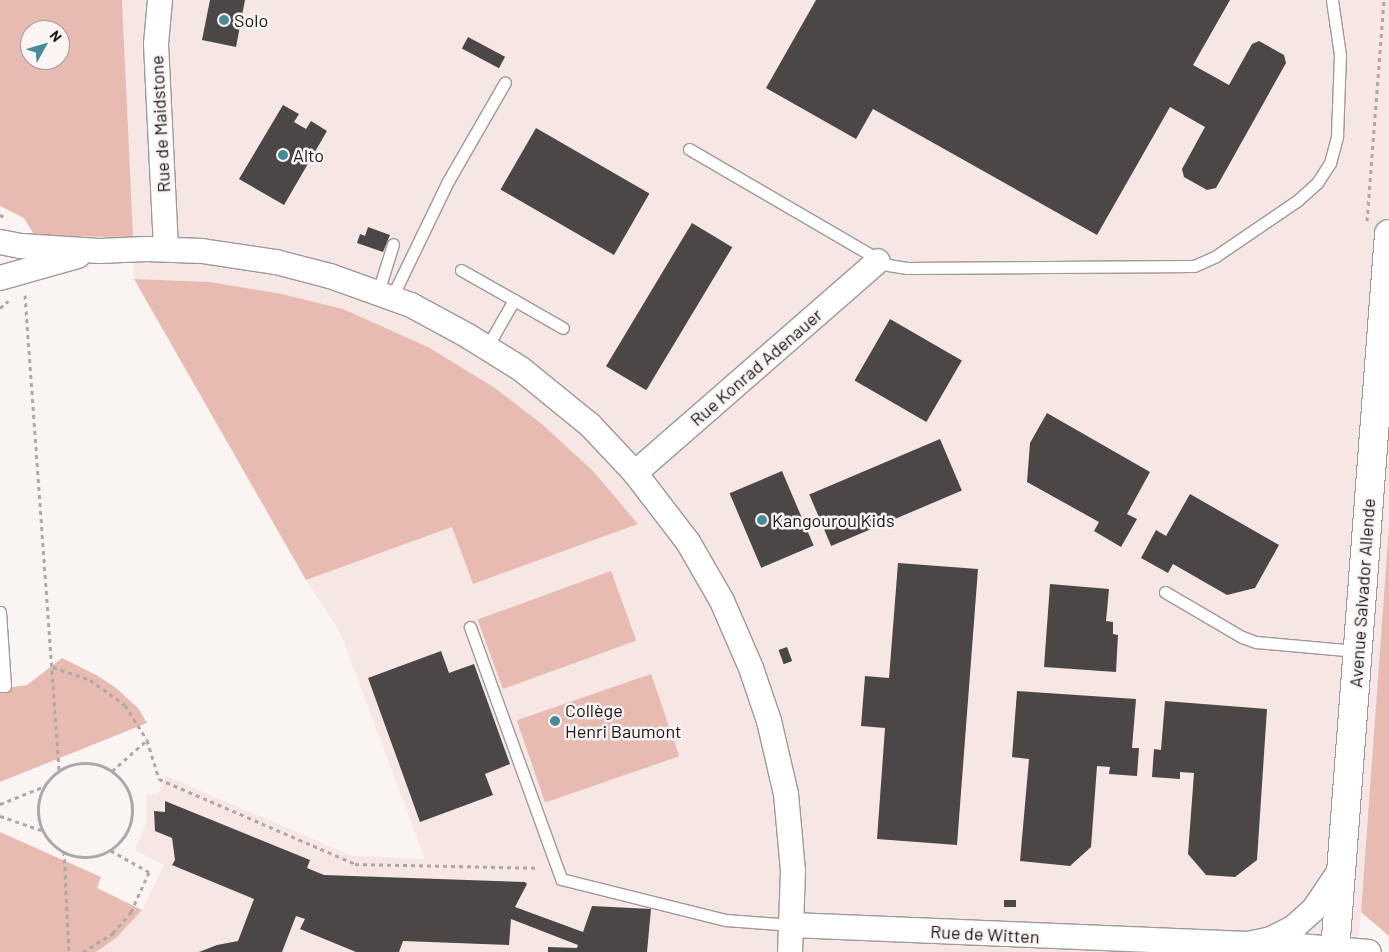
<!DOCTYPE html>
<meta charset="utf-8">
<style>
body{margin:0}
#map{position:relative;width:1389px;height:952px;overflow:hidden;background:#faf4f2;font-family:Barlow,sans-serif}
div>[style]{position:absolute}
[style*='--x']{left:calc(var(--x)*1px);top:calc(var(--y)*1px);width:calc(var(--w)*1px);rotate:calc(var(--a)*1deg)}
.built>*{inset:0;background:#f6e7e4}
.green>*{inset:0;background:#e7bbb2;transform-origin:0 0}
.building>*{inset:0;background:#4b4746;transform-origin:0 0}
.path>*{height:3px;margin-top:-1.5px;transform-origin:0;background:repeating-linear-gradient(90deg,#ada8a7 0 4px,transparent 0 8px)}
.path>.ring{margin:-1.5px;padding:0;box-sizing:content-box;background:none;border:3px solid #ada8a7;border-radius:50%}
.roads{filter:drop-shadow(1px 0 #9f9998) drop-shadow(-1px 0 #9f9998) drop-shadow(0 1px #9f9998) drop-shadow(0 -1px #9f9998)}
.service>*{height:11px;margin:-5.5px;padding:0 5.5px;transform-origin:5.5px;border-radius:5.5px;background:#fff}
.minor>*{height:24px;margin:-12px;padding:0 12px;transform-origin:12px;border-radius:12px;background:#fff}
.tertiary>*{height:28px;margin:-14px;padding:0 14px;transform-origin:14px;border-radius:14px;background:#fff}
.dots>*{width:14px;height:14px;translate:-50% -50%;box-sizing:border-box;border:2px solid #faf4f2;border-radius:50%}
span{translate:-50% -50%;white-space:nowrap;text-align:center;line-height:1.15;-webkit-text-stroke:5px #faf4f2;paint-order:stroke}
.poi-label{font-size:18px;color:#181616}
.left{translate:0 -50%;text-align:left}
.street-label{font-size:18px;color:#181616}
.north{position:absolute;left:20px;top:20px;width:50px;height:50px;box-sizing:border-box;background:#faf4f2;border:1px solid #a09b9a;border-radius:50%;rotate:51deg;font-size:14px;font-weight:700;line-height:20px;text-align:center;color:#181616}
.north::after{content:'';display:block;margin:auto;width:18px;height:22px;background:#468b98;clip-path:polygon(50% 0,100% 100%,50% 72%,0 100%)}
</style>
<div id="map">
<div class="built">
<div style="clip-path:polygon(122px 0,1389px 0,1389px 526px,1358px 952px,96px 952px,116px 938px,142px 910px,164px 865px,135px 850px,146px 822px,146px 794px,158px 794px,166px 776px,352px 856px,425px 859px,340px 632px,306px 580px,453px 527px,473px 584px,638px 524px,594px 472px,542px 424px,495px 388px,428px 347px,343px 309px,282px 294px,210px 282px,134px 279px)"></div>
</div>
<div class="green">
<div style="clip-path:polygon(evenodd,0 0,122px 0,133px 237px,35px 236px,24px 218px,0 206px,0 0,30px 30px,60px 30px,60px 60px,30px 60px,30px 30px)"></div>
<div style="clip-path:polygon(134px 279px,210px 282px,282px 294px,343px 309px,428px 347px,495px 388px,542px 424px,594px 472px,638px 524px,473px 584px,452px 527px,306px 580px)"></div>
<div style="clip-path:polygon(1389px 526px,1389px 936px,1361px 912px)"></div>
<div style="left:611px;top:571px;width:74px;height:142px;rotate:70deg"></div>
<div style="clip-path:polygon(62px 658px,98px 676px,116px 688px,138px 708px,147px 723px,0 782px,0 689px,27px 685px)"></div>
<div style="left:651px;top:674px;width:87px;height:142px;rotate:71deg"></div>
<div style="clip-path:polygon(0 832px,101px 877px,97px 888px,142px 910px,116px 938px,96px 952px,0 952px)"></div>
</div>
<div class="building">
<div style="clip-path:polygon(210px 0,245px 0,236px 47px,202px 40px)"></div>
<div style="clip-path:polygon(816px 0,1230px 0,1193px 65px,1229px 85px,1252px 44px,1259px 41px,1284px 55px,1286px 63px,1216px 188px,1207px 190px,1184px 177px,1182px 169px,1205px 127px,1170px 107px,1097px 235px,873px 109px,856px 139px,766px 88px)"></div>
<div style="left:468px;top:37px;width:42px;height:13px;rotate:28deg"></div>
<div style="clip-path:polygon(283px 105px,299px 114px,294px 122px,306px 129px,311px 121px,327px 131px,284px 205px,239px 179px)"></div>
<div style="left:536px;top:128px;width:131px;height:71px;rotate:30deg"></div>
<div style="left:692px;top:223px;width:47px;height:167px;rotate:31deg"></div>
<div style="clip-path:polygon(368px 227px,390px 235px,383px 252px,357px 243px,360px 234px,365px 236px)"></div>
<div style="left:890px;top:319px;width:83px;height:71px;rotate:30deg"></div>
<div style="clip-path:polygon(1047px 413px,1150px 472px,1127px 514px,1137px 519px,1121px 547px,1094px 531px,1099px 522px,1027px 482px,1030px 443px)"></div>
<div style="left:940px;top:439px;width:56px;height:142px;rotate:67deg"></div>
<div style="left:782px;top:471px;width:81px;height:57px;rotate:67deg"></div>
<div style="clip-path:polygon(1190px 494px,1279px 545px,1255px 588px,1227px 595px,1173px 564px,1168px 573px,1141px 558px,1156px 530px,1166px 536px)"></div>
<div style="clip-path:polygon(898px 563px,978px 569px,957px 845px,877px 839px,885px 728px,861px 726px,865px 676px,889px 678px)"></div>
<div style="clip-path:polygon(1050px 584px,1109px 589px,1106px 621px,1113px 622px,1113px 634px,1118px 635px,1116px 672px,1044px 667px)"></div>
<div style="left:787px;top:647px;width:15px;height:9px;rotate:70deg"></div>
<div style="clip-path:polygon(441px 651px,449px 673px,474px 664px,510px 764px,485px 774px,493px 795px,420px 822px,368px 678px)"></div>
<div style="clip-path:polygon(1017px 691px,1136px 699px,1132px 748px,1139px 748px,1137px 776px,1109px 774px,1110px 767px,1097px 766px,1091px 847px,1070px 866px,1020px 861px,1029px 759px,1012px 757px)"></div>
<div style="clip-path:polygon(1165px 701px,1267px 709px,1257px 860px,1235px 877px,1206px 875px,1188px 854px,1194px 773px,1180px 772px,1180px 779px,1152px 777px,1154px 749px,1161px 750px)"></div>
<div style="clip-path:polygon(165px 801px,310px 860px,307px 868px,324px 875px,525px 882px,527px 884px,515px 907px,583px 932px,592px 906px,651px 909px,647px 952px,548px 952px,548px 947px,577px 948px,578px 945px,511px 919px,509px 945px,403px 941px,399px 952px,356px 952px,300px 929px,305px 919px,296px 916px,282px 952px,199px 952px,217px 945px,238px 941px,254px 899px,172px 865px,175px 860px,172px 838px,155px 831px,154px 811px,165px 812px)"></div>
<div style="left:1004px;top:900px;width:12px;height:7px"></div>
</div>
<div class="path">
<div style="--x:0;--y:215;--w:8;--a:23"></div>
<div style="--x:1367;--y:221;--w:222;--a:-85.6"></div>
<div style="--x:25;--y:295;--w:477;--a:85.9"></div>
<div style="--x:0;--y:308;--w:11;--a:-41"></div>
<div style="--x:53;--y:667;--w:39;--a:19"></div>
<div style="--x:90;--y:680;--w:43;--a:35.5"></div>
<div style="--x:125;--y:705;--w:41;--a:57.8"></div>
<div style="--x:147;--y:740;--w:41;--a:72.9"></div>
<div style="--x:159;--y:779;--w:214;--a:23.4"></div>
<div style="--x:355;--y:864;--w:184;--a:1.2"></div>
<div class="ring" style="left:38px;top:763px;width:91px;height:91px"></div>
<div style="--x:112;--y:771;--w:47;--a:-41.5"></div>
<div style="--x:0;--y:804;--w:48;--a:-21.8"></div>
<div style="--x:0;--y:816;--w:46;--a:18.8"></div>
<div style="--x:64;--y:851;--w:101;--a:87.2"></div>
<div style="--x:83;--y:952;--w:36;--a:-32"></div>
<div style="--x:113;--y:933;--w:28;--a:-49"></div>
<div style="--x:131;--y:912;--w:44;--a:-65.8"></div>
<div style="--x:149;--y:872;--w:45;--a:-150.6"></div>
</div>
<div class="roads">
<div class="service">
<div style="--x:689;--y:149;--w:230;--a:30.2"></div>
<div style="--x:888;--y:265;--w:19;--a:9"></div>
<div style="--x:907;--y:268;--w:287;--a:-0.4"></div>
<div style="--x:1194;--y:266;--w:24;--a:-24"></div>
<div style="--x:1216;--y:256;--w:99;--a:-34.3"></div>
<div style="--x:1298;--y:200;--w:25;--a:-42"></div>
<div style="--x:1317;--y:183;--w:24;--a:-57"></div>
<div style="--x:1330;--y:163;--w:28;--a:-75"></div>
<div style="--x:1337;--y:136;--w:81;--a:-87.9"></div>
<div style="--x:1340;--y:55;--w:56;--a:-98.3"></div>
<div style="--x:461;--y:270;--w:61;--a:29.5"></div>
<div style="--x:514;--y:300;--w:54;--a:119.9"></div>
<div style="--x:378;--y:292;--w:50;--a:-72.6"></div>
<div style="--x:392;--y:297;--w:127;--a:-64.2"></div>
<div style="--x:447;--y:183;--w:116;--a:-60.1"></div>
<div style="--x:514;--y:300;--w:56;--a:29.7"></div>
<div style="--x:1165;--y:592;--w:89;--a:30.3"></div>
<div style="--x:1242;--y:637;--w:15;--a:20"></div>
<div style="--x:1256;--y:642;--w:101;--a:5.1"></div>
<div style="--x:0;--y:612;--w:74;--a:86.1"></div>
<div style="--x:5;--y:686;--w:5;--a:180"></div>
<div style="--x:470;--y:627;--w:268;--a:70.1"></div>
<div style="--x:561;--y:879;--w:170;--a:14"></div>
<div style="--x:726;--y:920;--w:66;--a:4.3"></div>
</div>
<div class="minor">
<div style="--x:160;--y:0;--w:44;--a:95.2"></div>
<div style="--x:156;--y:44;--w:205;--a:87.2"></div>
<div style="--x:0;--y:242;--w:21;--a:11"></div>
<div style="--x:21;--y:246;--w:78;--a:3.7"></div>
<div style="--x:99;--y:251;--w:48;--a:-2.4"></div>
<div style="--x:147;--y:249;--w:55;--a:2.1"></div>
<div style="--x:202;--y:251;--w:75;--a:8.5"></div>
<div style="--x:276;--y:262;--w:56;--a:14.5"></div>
<div style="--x:330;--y:276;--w:86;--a:19.7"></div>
<div style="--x:411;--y:305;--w:65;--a:28.5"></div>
<div style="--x:468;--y:336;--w:62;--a:31.9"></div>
<div style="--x:521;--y:369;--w:89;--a:39.1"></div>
<div style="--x:590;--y:425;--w:66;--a:46.8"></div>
<div style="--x:635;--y:473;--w:87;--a:52.5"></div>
<div style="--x:688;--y:542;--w:68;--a:60"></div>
<div style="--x:722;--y:601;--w:73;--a:66.6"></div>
<div style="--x:751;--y:668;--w:56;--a:71.2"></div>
<div style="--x:769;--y:721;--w:75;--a:76.9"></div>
<div style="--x:786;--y:794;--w:77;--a:84.8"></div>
<div style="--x:793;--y:871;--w:81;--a:92.1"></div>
<div style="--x:0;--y:278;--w:81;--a:-15.8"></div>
<div style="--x:635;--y:473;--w:322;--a:-41.1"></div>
<div style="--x:792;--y:925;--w:456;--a:2.4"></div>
<div style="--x:1248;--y:944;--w:24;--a:-12"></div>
<div style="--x:1271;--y:939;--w:25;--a:-27"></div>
<div style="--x:1293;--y:928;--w:28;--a:-42"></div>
<div style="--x:1314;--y:909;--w:48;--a:-56"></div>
<div style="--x:1264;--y:943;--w:105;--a:4.9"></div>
</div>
<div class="tertiary">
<div style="--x:1335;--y:952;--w:720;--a:-85.7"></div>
</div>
</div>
<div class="dots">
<div style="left:224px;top:20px;background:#468b98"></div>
<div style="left:283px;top:155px;background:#468b98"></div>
<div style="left:762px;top:520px;background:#468b98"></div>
<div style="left:555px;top:721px;background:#468b98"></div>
</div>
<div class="poi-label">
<span class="left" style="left:234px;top:20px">Solo</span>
<span class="left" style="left:293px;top:155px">Alto</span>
<span class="left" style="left:772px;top:520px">Kangourou Kids</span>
<span class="left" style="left:565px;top:721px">Collège<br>Henri Baumont</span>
</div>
<div class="street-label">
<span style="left:160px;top:124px;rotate:-93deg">Rue de Maidstone</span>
<span style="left:756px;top:367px;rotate:-41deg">Rue Konrad Adenauer</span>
<span style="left:1362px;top:593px;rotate:-86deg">Avenue Salvador Allende</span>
<span style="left:985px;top:934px;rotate:3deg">Rue de Witten</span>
</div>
<div class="north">N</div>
</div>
